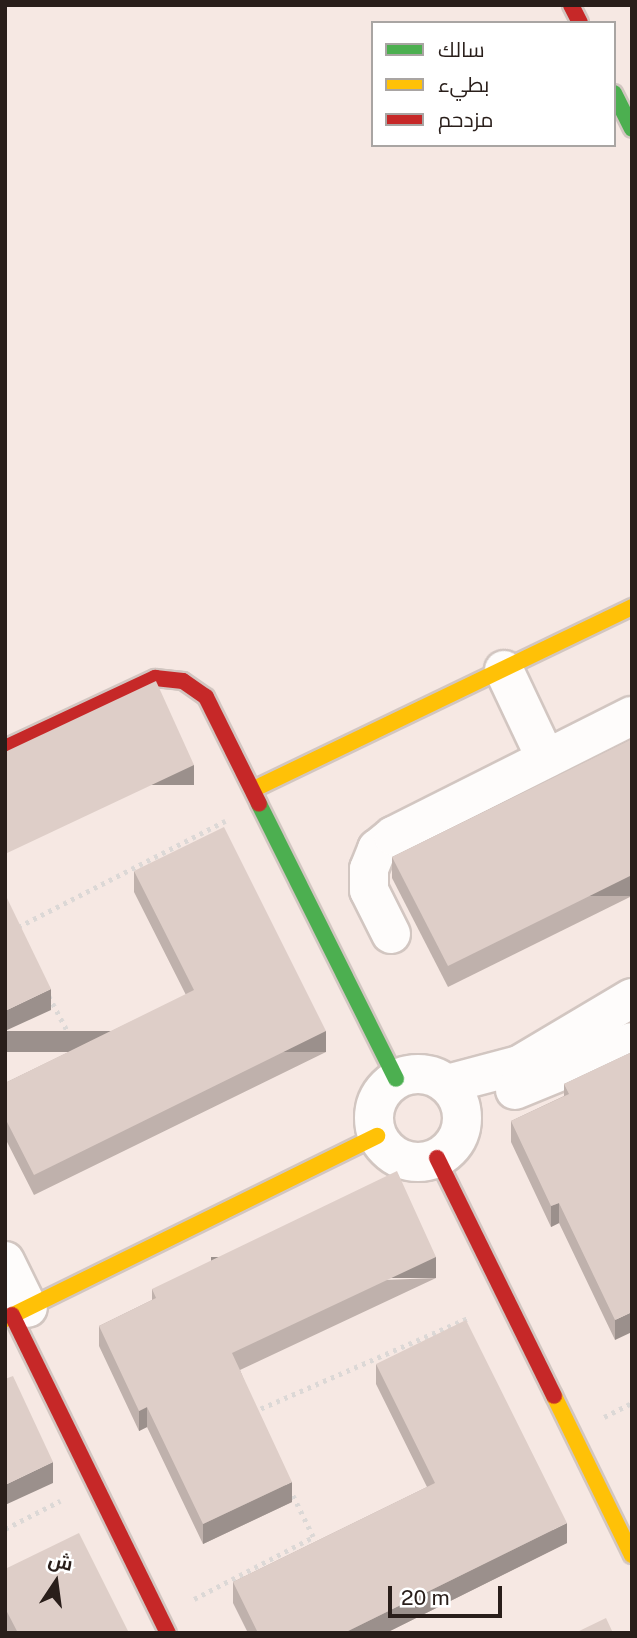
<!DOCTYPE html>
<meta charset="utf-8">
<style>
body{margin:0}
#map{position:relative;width:637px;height:1638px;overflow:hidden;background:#f6e8e3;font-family:"Public Sans",Cairo,sans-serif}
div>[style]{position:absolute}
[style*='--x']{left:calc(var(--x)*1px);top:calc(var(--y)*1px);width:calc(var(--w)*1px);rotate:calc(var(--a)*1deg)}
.path>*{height:4.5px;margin-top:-2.25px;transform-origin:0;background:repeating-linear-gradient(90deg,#dcd8d6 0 3.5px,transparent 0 8.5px)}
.roads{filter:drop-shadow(2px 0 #d2c6c1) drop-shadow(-2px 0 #d2c6c1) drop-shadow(0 2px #d2c6c1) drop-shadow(0 -2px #d2c6c1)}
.street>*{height:38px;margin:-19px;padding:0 19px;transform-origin:19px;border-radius:19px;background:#fefcfb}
.street>.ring{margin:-19px;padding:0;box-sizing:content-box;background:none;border:38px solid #fefcfb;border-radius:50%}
.fast>*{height:16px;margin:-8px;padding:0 8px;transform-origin:8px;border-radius:8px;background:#4caf50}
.slow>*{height:16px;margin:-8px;padding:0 8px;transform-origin:8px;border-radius:8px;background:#ffc107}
.jam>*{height:16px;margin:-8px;padding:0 8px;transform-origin:8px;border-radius:8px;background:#c62828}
.wall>*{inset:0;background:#bfb1ac}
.shaded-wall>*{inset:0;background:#9b908c;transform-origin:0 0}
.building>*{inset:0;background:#decec8}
span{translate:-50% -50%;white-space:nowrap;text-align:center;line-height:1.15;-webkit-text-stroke:5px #fff;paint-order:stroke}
.frame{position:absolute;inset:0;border:7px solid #291e1a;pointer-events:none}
.legend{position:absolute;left:371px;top:21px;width:245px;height:126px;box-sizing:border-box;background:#fff;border:2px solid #a9a5a3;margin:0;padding:9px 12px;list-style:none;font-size:21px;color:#291e1a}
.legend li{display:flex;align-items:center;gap:14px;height:35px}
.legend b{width:35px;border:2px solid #a9a5a3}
.north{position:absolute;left:21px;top:1547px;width:70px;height:70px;-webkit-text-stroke:5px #fff;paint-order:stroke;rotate:13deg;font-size:19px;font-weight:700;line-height:28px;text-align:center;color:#291e1a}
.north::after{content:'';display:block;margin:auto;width:24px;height:32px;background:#291e1a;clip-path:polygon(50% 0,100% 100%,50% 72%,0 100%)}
.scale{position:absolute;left:388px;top:1586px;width:114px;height:32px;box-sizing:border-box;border:4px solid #291e1a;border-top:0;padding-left:9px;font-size:21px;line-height:24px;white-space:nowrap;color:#291e1a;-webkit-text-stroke:5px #fff;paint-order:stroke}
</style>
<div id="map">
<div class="path">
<div style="--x:18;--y:927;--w:233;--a:-27.1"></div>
<div style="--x:49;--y:996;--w:64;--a:62.2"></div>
<div style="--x:253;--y:1412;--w:237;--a:-23.6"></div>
<div style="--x:604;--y:1417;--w:31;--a:-27"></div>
<div style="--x:5;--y:1529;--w:62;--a:-27"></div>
<div style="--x:194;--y:1599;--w:134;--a:-27.5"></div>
<div style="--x:313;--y:1537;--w:50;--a:-116.1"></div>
</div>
<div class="roads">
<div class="street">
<div style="--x:504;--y:670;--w:98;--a:64.7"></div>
<div style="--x:391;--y:934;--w:49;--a:-116.6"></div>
<div style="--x:369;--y:890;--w:21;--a:-90"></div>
<div style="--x:369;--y:869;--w:22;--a:-68"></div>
<div style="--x:377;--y:849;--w:21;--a:-39"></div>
<div style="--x:393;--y:836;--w:267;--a:-26.7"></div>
<div class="ring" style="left:374px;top:1074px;width:50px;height:50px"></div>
<div style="--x:447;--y:1084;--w:74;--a:-14.8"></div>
<div style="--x:519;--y:1065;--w:131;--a:-30.7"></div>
<div style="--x:515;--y:1090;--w:126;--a:-22.3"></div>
<div style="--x:5;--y:1261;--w:52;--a:63.9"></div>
</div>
<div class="fast">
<div style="--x:614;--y:93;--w:40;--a:63.4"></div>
<div style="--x:259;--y:804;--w:307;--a:63.5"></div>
</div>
<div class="slow">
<div style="--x:254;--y:789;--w:420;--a:-25.7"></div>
<div style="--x:5;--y:1319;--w:415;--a:-26.2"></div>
<div style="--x:554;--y:1396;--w:177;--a:63.9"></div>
</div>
<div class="jam">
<div style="--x:571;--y:5;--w:20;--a:63"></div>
<div style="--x:5;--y:748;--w:166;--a:-25"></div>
<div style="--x:155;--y:678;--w:28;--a:6"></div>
<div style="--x:183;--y:681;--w:28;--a:35"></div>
<div style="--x:206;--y:697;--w:119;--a:63.6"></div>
<div style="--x:437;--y:1158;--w:265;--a:63.8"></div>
<div style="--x:12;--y:1315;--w:354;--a:63.9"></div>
</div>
</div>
<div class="wall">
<div style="clip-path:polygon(632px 739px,632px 896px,448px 987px,392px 878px,392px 857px)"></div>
<div style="clip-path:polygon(134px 871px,326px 1052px,34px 1195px,5px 1138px,5px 1083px,186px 995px,134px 892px)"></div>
<div style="clip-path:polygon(632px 1052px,615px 1340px,559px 1223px,551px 1227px,511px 1142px,511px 1121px,564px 1096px,564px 1084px)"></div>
<div style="clip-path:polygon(436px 1278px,240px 1370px,292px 1502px,203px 1544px,147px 1427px,139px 1431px,99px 1346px,99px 1326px,152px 1300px,152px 1289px)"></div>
<div style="clip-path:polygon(376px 1364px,567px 1543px,386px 1633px,248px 1633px,233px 1603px,233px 1582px,427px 1487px,376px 1384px)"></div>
<div style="clip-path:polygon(5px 1569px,129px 1633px,8px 1633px,5px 1628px)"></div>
</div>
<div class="shaded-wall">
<div style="left:194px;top:765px;width:20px;height:209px;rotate:90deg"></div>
<div style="left:632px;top:875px;width:21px;height:205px;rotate:90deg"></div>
<div style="clip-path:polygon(51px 989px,51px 1010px,5px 1031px,5px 1011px)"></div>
<div style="left:326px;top:1031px;width:21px;height:326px;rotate:90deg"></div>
<div style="clip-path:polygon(559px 1203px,559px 1223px,551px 1227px,551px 1206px)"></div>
<div style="left:436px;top:1257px;width:21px;height:225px;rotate:90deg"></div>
<div style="clip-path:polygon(632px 1312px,632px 1332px,615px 1340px,615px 1320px)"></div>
<div style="clip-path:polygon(147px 1407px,147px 1427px,139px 1431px,139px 1411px)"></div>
<div style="clip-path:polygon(53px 1462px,53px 1483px,5px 1505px,5px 1485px)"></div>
<div style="clip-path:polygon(292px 1482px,292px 1502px,203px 1544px,203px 1524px)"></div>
<div style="clip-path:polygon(567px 1523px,567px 1543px,386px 1633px,344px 1633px)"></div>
</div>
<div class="building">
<div style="clip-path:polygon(156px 681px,194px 765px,5px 854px,5px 752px)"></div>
<div style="clip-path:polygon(632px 739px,632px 875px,448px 966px,392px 857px)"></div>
<div style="clip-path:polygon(224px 827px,326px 1031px,34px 1175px,5px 1118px,5px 1083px,194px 990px,134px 871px)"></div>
<div style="clip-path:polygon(5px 894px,51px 989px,5px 1011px)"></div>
<div style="clip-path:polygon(632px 1052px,632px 1312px,615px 1320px,559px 1203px,551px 1206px,511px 1121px,569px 1094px,564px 1084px)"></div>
<div style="clip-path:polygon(397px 1171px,436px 1257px,232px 1353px,292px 1482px,203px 1524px,147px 1407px,139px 1411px,99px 1326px,156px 1298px,152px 1289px)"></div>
<div style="clip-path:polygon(466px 1320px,567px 1523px,344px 1633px,258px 1633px,233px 1582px,435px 1483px,376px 1364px)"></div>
<div style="clip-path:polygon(13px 1376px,53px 1462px,5px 1485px,5px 1379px)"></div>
<div style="clip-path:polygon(79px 1533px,129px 1633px,18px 1633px,5px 1608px,5px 1569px)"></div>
<div style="clip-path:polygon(606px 1618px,613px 1633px,575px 1633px)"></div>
</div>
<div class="frame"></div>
<ul class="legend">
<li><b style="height:9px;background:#4caf50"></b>سالك</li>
<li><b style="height:9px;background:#ffc107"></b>بطيء</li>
<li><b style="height:9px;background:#c62828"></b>مزدحم</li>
</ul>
<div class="north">ش</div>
<div class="scale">20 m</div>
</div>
